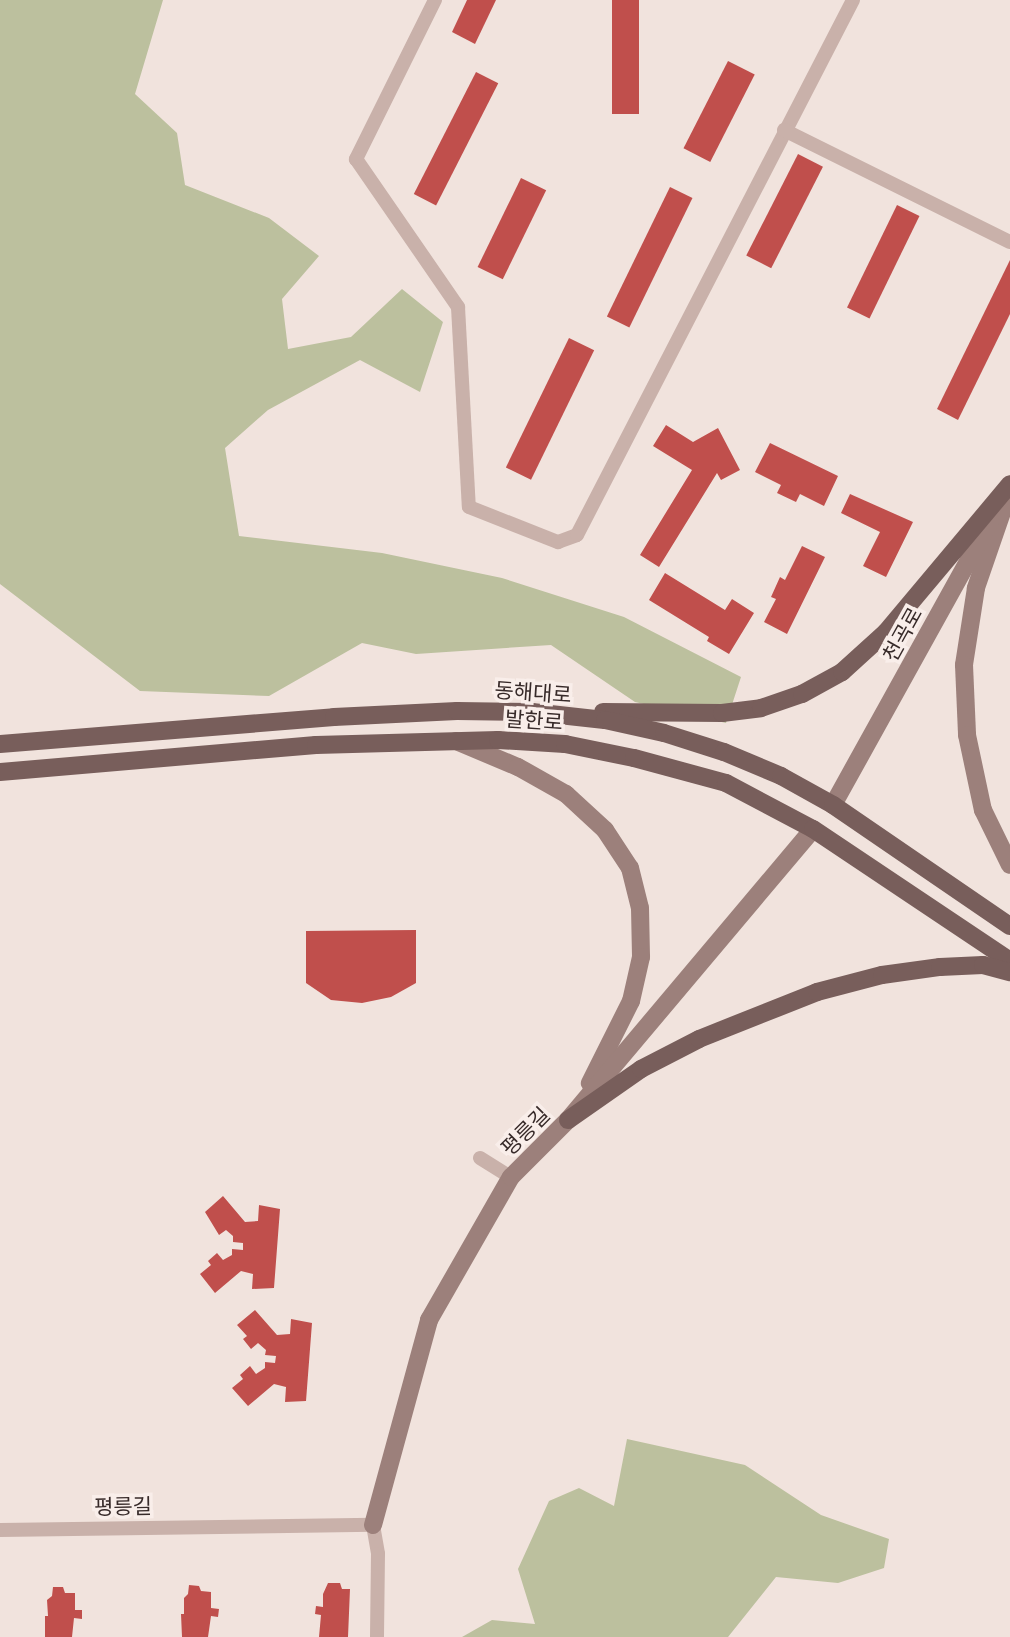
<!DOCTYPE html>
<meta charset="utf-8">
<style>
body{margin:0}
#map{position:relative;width:1010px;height:1637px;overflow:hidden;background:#f1e3dd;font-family:"Exo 2","Noto Sans KR",sans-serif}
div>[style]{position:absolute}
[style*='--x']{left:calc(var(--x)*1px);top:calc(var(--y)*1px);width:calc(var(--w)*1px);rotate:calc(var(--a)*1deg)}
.green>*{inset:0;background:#bcc09e}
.building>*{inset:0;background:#c04f4c;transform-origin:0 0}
.street>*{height:14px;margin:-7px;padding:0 7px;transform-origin:7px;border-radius:7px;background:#c9b1aa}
.secondary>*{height:18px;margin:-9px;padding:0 9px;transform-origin:9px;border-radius:9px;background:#9c807b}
.primary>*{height:18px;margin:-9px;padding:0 9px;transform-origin:9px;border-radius:9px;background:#785e5b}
span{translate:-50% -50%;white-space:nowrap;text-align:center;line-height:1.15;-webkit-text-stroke:7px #f9eeea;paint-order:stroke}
.street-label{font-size:21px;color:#372a29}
</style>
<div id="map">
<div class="green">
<div style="clip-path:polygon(0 0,163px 0,135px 94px,177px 133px,185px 185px,269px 218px,319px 256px,282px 299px,288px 349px,351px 337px,402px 289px,443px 322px,420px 392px,360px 360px,268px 410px,225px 448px,239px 536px,382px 553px,502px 578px,624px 617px,741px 677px,726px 723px,635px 702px,551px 645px,416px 654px,362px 643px,269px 696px,140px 691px,0 584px)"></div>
<div style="clip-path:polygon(627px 1439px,745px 1465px,821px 1515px,889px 1539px,884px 1568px,838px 1583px,776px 1577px,728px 1637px,462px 1637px,492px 1620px,535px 1624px,518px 1569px,549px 1501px,579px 1488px,614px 1506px)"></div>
</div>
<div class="building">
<div style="clip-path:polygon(467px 0,496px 0,475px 44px,452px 32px)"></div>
<div style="left:612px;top:0;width:27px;height:114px"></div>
<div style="left:728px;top:61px;width:30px;height:98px;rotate:27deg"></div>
<div style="left:476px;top:72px;width:25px;height:137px;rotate:27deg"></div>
<div style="left:798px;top:154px;width:28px;height:114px;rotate:27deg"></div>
<div style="left:521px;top:178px;width:28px;height:99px;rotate:26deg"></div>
<div style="left:670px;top:187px;width:25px;height:144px;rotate:26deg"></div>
<div style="left:897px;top:205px;width:25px;height:114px;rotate:26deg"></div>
<div style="clip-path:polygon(1010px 260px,1010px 314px,958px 420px,937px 409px)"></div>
<div style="left:569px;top:338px;width:28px;height:144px;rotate:26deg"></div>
<div style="clip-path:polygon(666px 425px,693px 442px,718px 428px,740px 470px,721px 480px,717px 473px,659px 567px,640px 555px,692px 470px,653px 446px)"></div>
<div style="clip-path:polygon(770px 443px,838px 476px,824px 506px,800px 494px,796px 502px,777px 493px,781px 485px,755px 472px)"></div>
<div style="clip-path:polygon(850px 494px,913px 522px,886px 577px,863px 566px,880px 532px,841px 513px)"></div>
<div style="clip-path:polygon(802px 546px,825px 557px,787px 634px,764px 622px,776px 599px,771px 597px,780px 577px,785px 580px)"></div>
<div style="clip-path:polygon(665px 573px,725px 610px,732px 599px,754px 613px,729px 654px,707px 641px,709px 637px,649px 600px)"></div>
<div style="clip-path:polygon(416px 930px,416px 983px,391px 997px,362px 1003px,331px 1000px,306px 983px,306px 931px)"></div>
<div style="clip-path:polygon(223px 1196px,245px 1222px,258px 1221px,259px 1205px,280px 1209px,274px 1288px,252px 1289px,253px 1274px,241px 1271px,215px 1293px,200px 1274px,211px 1265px,208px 1261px,217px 1253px,223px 1260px,232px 1255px,232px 1249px,243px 1250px,243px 1243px,233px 1242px,233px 1236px,226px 1230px,219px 1235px,205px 1212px)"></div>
<div style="clip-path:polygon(255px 1310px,277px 1335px,290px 1334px,291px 1319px,312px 1323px,306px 1401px,285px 1402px,286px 1387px,274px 1384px,248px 1406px,232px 1388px,243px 1379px,240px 1375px,250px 1366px,256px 1374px,265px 1368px,265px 1362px,275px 1363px,276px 1356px,265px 1355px,266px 1350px,258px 1343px,251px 1349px,243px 1339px,247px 1336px,237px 1325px)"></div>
<div style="clip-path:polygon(328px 1583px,340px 1583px,342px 1589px,350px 1589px,348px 1637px,319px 1637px,321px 1615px,315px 1614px,316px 1606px,323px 1607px,323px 1594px)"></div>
<div style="clip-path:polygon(189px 1585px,199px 1586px,201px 1591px,211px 1592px,211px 1608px,219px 1609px,218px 1617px,211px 1616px,208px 1637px,182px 1637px,181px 1614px,184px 1614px,184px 1598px,188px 1594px)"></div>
<div style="clip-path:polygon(53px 1587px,63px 1587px,65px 1593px,75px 1593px,75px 1610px,82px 1610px,82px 1619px,74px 1618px,72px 1637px,45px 1637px,45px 1616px,48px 1616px,47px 1600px,52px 1596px)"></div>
</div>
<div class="street">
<div style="--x:435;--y:0;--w:178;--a:116.4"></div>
<div style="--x:356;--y:159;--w:180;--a:55.4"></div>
<div style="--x:458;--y:307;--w:200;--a:86.9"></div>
<div style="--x:469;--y:507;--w:96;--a:21.5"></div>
<div style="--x:558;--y:542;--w:20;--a:-20"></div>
<div style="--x:577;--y:535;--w:602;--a:-62.71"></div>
<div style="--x:784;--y:130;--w:252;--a:26.4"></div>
<div style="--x:480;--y:1158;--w:36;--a:32"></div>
<div style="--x:0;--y:1530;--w:373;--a:-0.8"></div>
<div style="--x:373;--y:1525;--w:29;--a:80"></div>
<div style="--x:378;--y:1554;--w:83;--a:90.7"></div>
</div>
<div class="secondary">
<div style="--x:1010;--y:489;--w:105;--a:109"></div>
<div style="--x:976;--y:588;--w:78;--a:98.9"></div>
<div style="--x:964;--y:665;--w:70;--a:87.5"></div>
<div style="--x:967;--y:735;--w:77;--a:78"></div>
<div style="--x:983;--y:810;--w:61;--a:63.9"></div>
<div style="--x:456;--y:741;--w:67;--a:22.8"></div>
<div style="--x:518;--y:767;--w:55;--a:29.4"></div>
<div style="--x:566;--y:794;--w:53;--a:42.7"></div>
<div style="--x:605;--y:830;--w:45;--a:56.7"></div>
<div style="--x:630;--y:868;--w:41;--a:76"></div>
<div style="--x:640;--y:908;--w:49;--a:88.8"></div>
<div style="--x:641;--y:957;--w:45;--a:102.8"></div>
<div style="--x:631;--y:1001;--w:92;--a:116.6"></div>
<div style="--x:833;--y:805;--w:324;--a:-61"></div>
<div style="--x:373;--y:1525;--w:213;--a:-74.7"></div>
<div style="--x:429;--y:1320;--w:165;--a:-60.2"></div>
<div style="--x:511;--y:1177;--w:81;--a:-45"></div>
<div style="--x:568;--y:1120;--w:380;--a:-49.9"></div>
</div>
<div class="primary">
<div style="--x:603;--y:712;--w:119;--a:0.5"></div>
<div style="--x:722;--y:713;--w:39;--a:-7"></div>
<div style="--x:761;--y:708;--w:43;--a:-18.9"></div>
<div style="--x:802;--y:694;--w:46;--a:-28.8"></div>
<div style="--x:842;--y:672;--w:59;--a:-42.3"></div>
<div style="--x:886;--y:632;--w:193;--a:-50"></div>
<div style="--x:0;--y:744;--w:335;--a:-4.6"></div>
<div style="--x:334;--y:717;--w:123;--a:-2.8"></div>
<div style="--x:457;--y:711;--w:75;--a:0.8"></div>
<div style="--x:532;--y:712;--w:73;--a:6.3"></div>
<div style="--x:605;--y:720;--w:60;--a:12.4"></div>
<div style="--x:664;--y:733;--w:63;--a:17.6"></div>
<div style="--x:724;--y:752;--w:62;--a:22.8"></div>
<div style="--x:781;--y:776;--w:60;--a:29.1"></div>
<div style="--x:833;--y:805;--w:214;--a:34.4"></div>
<div style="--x:0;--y:772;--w:317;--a:-4.9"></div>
<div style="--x:316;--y:745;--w:182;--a:-1.6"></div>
<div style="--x:498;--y:740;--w:67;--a:3.4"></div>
<div style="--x:565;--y:744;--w:70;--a:11.5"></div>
<div style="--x:634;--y:758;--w:95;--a:15.2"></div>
<div style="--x:726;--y:783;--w:98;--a:27.9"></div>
<div style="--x:813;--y:829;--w:237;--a:33.8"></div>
<div style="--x:568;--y:1120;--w:89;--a:-34.9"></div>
<div style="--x:641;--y:1069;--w:65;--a:-27.3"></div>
<div style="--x:699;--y:1039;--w:127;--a:-21.7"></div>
<div style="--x:817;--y:992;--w:67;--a:-14.7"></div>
<div style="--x:882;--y:975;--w:59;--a:-7.9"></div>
<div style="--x:940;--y:967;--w:43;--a:-2.7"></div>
<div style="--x:983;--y:965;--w:28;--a:15"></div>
</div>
<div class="street-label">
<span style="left:902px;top:634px;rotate:-61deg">천곡로</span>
<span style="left:533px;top:692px;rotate:4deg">동해대로</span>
<span style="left:534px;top:720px;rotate:4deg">발한로</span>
<span style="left:525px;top:1131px;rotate:-45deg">평릉길</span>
<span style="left:123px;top:1506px;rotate:-1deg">평릉길</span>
</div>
</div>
